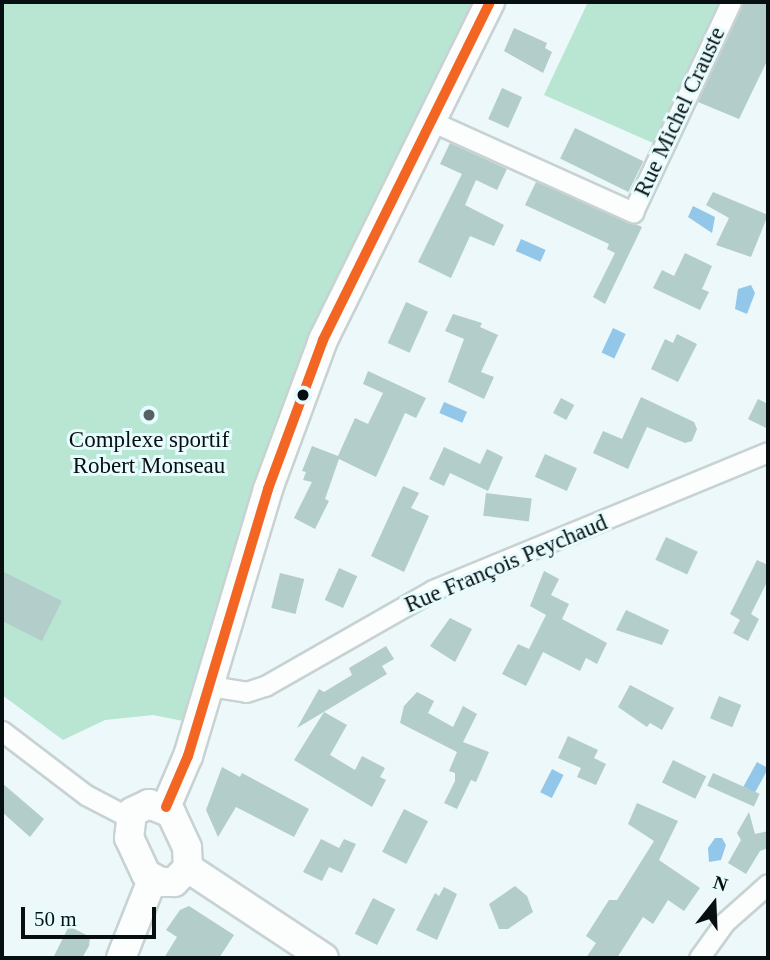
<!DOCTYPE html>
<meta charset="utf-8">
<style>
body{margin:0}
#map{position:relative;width:770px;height:960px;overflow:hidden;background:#ecf8f9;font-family:"Times New Roman",serif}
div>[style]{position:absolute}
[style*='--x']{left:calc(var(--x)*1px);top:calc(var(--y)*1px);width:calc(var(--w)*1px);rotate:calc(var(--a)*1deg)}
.green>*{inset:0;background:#b8e6d3}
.water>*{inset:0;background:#92c7ea;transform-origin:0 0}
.building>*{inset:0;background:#b3cdca;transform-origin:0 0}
.roads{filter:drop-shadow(2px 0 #c8d2d3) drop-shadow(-2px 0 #c8d2d3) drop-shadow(0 2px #c8d2d3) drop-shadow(0 -2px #c8d2d3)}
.street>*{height:19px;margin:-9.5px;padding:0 9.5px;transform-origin:9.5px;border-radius:9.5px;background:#fcfefe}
.secondary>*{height:28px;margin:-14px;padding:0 14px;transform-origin:14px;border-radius:14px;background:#fcfefe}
.bus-1>*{height:10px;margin:-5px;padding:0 5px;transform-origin:5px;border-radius:5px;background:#f26522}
.dots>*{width:19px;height:19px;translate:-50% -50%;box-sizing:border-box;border:4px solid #e7fcfe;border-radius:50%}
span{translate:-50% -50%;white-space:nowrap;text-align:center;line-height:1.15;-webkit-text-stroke:6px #e7fcfe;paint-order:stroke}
.street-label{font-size:23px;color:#080f10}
.poi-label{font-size:23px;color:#080f10}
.frame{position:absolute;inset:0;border:4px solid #080f10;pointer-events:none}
.north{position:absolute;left:679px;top:869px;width:70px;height:70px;-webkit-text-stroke:5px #e7fcfe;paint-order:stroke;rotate:18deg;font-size:19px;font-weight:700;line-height:28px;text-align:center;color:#080f10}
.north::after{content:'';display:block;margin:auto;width:24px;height:32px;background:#080f10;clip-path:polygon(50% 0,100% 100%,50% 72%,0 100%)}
.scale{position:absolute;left:21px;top:907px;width:135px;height:32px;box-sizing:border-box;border:4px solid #080f10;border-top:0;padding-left:9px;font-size:21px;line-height:24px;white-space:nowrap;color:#080f10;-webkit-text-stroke:5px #e7fcfe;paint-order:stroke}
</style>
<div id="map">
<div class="green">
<div style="clip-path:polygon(2px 2px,490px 2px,323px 340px,210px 686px,183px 721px,153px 715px,105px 720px,63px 740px,2px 695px)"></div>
<div style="clip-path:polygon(588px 2px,721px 2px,653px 143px,544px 95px)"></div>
</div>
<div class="water">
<div style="clip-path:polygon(693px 206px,715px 217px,712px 233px,688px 217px)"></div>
<div style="left:521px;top:239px;width:27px;height:13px;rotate:24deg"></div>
<div style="clip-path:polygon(751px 285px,755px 293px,747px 314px,735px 309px,738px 289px)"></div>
<div style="left:613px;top:328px;width:14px;height:27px;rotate:25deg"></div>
<div style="left:444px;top:402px;width:25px;height:12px;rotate:23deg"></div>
<div style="left:757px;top:762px;width:13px;height:28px;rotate:29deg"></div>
<div style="left:552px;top:769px;width:13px;height:26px;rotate:27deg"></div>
<div style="clip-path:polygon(715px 838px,722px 838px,726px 845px,721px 860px,709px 862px,708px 848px)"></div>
</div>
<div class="building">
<div style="clip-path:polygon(743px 2px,768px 2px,768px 59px,739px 119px,698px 102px)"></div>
<div style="clip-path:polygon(514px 28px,547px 43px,545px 48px,552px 52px,543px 73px,504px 51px)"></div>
<div style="left:502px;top:88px;width:22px;height:34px;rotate:24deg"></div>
<div style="left:575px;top:128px;width:76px;height:34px;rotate:26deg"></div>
<div style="clip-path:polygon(450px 143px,507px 169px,497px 190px,476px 180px,465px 205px,504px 225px,494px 246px,470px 236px,451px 278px,418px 262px,462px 174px,440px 164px)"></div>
<div style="clip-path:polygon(536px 182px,642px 227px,605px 304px,593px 297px,615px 253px,607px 249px,609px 244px,525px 205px)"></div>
<div style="clip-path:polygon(713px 192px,768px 215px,751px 257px,716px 245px,729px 218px,706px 205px)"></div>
<div style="clip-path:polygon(685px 253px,712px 266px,702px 289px,709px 292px,700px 310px,653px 288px,662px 270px,674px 276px)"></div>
<div style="left:406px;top:302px;width:24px;height:45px;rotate:24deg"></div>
<div style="clip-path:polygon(453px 314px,482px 323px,480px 327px,498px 335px,481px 372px,494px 377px,484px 399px,448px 382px,464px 339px,445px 331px)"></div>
<div style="clip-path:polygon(677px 334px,697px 344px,678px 382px,651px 369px,665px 339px,673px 343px)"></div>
<div style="clip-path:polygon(368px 371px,426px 398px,416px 418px,405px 413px,376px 477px,339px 459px,325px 499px,329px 501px,315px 529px,294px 518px,312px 482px,303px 480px,306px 472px,302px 471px,312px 446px,338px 456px,355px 418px,368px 424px,383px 393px,363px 384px)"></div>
<div style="clip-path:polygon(641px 397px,694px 422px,697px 429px,692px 441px,685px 443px,647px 427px,628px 469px,593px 453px,603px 431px,622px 439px)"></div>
<div style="left:561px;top:398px;width:15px;height:17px;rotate:28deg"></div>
<div style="clip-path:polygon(758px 399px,768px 404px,768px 429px,748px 419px)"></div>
<div style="clip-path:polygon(444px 447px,480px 464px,487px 449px,503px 457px,488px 491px,450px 473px,444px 486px,429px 479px)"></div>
<div style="left:545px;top:454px;width:35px;height:25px;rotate:24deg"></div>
<div style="clip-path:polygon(403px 486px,419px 493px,411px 508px,429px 516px,404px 572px,371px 556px)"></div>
<div style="left:486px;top:493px;width:46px;height:23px;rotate:7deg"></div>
<div style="left:666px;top:537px;width:35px;height:25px;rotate:25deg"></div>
<div style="clip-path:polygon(757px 560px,768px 565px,768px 580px,751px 614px,759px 619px,748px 641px,733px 633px,740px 620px,730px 614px)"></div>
<div style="left:339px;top:568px;width:20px;height:35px;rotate:24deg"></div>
<div style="clip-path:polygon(2px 571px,62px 601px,42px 641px,2px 621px)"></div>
<div style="clip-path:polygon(544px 571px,559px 579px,551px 595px,569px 604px,562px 619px,607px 643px,597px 664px,586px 658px,580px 671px,543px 652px,526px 686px,502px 674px,518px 644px,529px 649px,546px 615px,530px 606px)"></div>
<div style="left:280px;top:573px;width:25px;height:36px;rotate:14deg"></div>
<div style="clip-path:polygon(626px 610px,669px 630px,662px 645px,616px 630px)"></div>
<div style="clip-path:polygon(450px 618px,472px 629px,455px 662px,430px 646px)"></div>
<div style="clip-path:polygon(386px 646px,394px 659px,382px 666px,387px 674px,297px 728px,319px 689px,324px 692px,352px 675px,349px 668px)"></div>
<div style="clip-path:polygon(630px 685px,674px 708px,662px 730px,650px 723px,647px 727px,618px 707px)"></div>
<div style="clip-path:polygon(417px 692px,434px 701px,428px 713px,453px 727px,463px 706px,477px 714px,463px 742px,489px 752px,476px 782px,471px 780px,457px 809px,444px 803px,455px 781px,455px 773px,449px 771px,457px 752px,400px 723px,404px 706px)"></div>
<div style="left:719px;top:696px;width:24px;height:24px;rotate:22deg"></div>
<div style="clip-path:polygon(324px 712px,347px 725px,330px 755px,355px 770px,362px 756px,385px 768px,380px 777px,386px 780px,372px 807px,294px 760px)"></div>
<div style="clip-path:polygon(568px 736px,598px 750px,594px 758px,606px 764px,596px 785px,577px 777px,581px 768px,558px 758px)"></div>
<div style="left:673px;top:760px;width:37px;height:25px;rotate:26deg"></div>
<div style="clip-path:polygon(222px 767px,240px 777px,242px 773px,309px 809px,294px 837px,236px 807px,218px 837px,206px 810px)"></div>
<div style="left:713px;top:773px;width:51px;height:14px;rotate:24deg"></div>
<div style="clip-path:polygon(2px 783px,44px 819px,30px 837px,2px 812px)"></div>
<div style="clip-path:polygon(637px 803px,678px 821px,659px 860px,700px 888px,684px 911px,668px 900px,653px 924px,643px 917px,617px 958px,586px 958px,596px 943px,586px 936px,609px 900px,617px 900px,654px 841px,628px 824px)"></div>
<div style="left:404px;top:809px;width:27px;height:48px;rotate:27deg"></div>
<div style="clip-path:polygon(749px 812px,755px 834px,768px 831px,768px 848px,760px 851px,746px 874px,728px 863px,741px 840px,737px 833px)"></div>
<div style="clip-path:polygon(321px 839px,339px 848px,344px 839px,356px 844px,342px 873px,329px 867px,322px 881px,303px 872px)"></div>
<div style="clip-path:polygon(515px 886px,527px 896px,533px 912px,508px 929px,499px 929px,489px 904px)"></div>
<div style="clip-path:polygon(444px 887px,457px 894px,437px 940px,416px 930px,435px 893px,439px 896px)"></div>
<div style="left:373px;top:898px;width:25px;height:40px;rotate:27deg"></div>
<div style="clip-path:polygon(189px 906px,234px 935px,219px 958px,164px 958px,177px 937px,166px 930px,180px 910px)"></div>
<div style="clip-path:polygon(69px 926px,90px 937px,89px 946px,82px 958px,53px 958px)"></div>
</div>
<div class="roads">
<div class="street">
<div style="--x:431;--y:121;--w:222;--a:24.3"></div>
<div style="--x:633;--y:212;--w:232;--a:-65"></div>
<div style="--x:210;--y:686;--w:36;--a:9"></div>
<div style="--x:246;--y:692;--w:20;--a:-18"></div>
<div style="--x:265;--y:686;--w:193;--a:-29.7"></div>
<div style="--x:433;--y:590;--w:362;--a:-22.4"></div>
<div style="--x:2;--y:731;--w:106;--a:37.3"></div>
<div style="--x:86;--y:795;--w:50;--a:27.6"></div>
<div style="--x:699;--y:958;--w:44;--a:-54.2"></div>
<div style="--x:725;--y:922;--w:57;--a:-41.5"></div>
</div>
<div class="secondary">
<div style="--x:149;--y:804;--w:24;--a:22"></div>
<div style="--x:171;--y:813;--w:38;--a:65"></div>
<div style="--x:187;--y:848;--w:20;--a:87"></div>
<div style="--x:188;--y:868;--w:20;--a:135"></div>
<div style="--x:174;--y:882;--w:13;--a:180"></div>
<div style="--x:161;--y:882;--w:17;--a:-152"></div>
<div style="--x:146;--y:874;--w:40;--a:-115"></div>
<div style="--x:129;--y:838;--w:26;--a:-83"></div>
<div style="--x:132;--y:812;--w:19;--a:-25"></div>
<div style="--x:166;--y:807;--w:56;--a:-66.7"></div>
<div style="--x:188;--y:756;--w:279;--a:-73.3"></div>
<div style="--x:268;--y:489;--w:159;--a:-69.7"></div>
<div style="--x:323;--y:340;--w:377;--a:-63.7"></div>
<div style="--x:188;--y:868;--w:163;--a:33.5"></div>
<div style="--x:121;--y:958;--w:84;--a:-68.3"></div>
</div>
</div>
<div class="bus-1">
<div style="--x:166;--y:807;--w:56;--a:-66.7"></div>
<div style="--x:188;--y:756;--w:279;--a:-73.3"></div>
<div style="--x:268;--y:489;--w:159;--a:-69.7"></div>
<div style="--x:323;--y:340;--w:377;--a:-63.7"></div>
</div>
<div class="dots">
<div style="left:303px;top:395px;background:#080f10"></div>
<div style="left:149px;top:415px;background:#586162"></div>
</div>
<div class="street-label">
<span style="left:680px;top:112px;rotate:-65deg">Rue Michel Crauste</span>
<span style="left:506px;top:564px;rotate:-23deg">Rue François Peychaud</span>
</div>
<div class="poi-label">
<span style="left:149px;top:453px">Complexe sportif<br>Robert Monseau</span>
</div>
<div class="frame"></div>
<div class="north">N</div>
<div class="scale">50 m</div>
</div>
